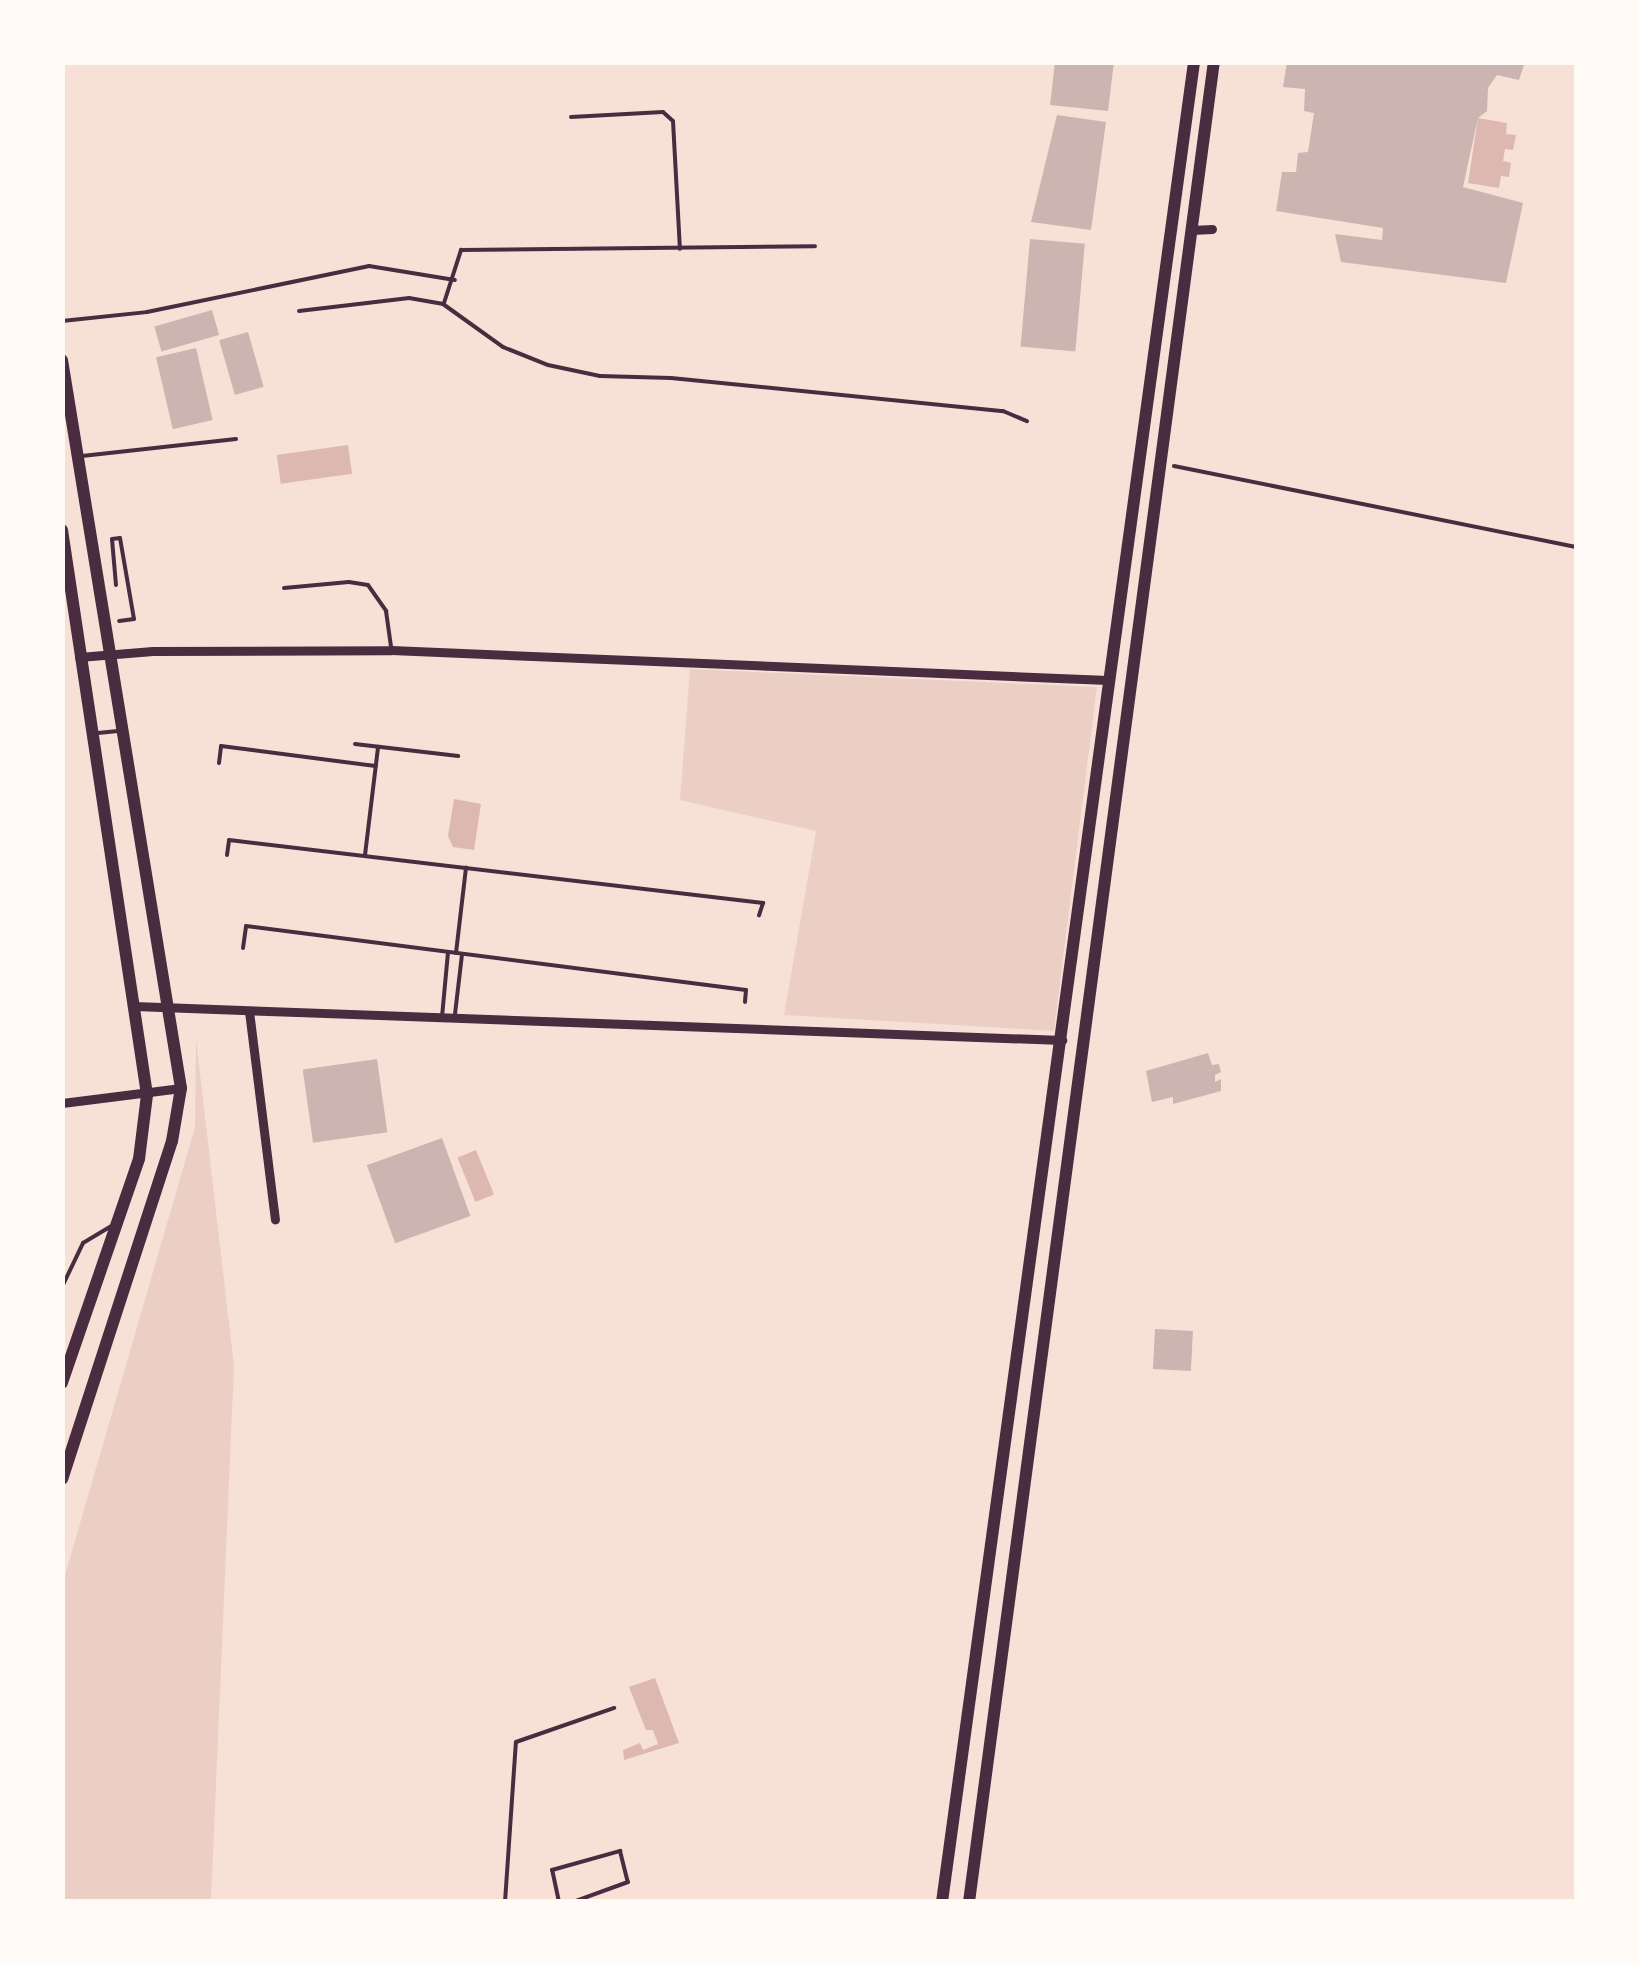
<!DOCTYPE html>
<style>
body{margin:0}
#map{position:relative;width:1639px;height:1964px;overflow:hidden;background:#f7e1d7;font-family:"Source Sans 3",sans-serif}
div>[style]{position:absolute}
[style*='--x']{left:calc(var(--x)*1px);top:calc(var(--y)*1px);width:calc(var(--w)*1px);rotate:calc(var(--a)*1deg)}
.green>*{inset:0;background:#ebcfc5}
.water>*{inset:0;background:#dcb8b0;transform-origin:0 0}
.building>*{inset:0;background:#ccb4b1;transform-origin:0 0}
.path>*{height:4px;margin:-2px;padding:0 2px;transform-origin:2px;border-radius:2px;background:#4a2c40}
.service>*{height:4px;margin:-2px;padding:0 2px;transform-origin:2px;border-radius:2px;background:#4a2c40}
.minor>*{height:9px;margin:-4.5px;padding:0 4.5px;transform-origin:4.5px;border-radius:4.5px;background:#4a2c40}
.primary>*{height:12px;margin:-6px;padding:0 6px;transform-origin:6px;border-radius:6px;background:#4a2c40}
span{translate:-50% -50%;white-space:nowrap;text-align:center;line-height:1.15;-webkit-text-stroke:10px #fffaf5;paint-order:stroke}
.frame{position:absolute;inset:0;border:65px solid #fffaf5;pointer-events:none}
</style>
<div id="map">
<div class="green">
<div style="clip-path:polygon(690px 669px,1097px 687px,1054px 1031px,784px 1015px,816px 831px,680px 800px)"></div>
<div style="clip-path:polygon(196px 1039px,234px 1366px,211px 1901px,63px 1901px,63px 1582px,195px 1127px)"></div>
</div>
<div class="water">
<div style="clip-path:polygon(1478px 118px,1507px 123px,1506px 134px,1516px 135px,1513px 150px,1505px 149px,1503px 161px,1511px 163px,1509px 177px,1501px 176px,1499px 188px,1468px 183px)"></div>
<div style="left:348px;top:445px;width:29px;height:72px;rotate:82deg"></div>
<div style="clip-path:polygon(454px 799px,481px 804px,474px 850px,453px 847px,448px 836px)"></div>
<div style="left:476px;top:1150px;width:48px;height:20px;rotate:68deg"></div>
<div style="clip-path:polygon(655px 1678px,679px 1743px,624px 1760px,623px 1750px,640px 1743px,643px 1750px,658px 1744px,653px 1730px,646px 1730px,629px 1687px)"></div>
</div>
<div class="building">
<div style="clip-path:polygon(1055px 62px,1114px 62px,1108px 111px,1050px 105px)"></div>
<div style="clip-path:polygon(1287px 62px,1525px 62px,1519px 80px,1497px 75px,1488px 88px,1487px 111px,1478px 118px,1463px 187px,1523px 203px,1506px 283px,1341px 262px,1335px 234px,1382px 240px,1383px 228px,1276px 211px,1282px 172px,1296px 172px,1298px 153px,1308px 152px,1314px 113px,1304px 111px,1305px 89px,1283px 87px)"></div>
<div style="clip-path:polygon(1057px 115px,1106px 122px,1091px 230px,1031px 222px)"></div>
<div style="left:1030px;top:239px;width:55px;height:108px;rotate:5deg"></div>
<div style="left:212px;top:310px;width:26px;height:60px;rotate:74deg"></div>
<div style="left:248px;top:332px;width:57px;height:30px;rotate:74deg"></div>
<div style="left:196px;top:348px;width:74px;height:41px;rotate:77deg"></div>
<div style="clip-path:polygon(1208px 1053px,1212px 1065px,1219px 1064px,1221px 1072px,1215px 1075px,1215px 1082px,1221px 1079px,1221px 1091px,1173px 1104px,1173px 1097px,1152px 1102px,1146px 1071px)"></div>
<div style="left:377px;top:1059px;width:74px;height:75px;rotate:82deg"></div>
<div style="left:442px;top:1138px;width:83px;height:80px;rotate:70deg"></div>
<div style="left:1155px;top:1329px;width:38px;height:40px;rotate:3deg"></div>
</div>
<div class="path">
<div style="--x:1174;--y:466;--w:410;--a:11.4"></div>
<div style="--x:116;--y:585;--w:46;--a:-95"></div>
<div style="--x:112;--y:539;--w:8;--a:-7"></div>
<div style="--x:120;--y:538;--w:82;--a:80.2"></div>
<div style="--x:134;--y:619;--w:15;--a:172"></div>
</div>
<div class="service">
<div style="--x:571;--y:117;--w:92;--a:-3.1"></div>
<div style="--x:663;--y:112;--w:13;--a:42"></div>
<div style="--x:673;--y:121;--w:128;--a:86.9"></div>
<div style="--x:444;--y:303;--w:56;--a:-72.2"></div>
<div style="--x:461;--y:250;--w:354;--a:-0.6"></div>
<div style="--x:299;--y:311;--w:111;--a:-6.7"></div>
<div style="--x:409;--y:298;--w:35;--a:10"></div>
<div style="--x:443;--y:304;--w:74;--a:35.6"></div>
<div style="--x:503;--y:347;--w:48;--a:21.8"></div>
<div style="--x:548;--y:365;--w:53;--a:11.9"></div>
<div style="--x:600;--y:376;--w:71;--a:1.6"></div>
<div style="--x:671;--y:378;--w:334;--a:5.7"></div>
<div style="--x:1003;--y:411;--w:26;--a:23"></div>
<div style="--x:62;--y:321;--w:85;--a:-6"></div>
<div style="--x:147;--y:312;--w:227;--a:-11.7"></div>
<div style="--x:369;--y:266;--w:87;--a:9.2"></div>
<div style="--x:82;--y:456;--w:155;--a:-6.3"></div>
<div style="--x:284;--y:588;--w:65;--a:-5.3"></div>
<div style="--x:349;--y:582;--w:19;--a:9"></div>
<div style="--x:368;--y:585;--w:32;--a:55"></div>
<div style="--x:386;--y:611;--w:37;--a:82"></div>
<div style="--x:98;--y:733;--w:20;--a:-6"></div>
<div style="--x:355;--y:744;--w:104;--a:6.6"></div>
<div style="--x:219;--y:763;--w:17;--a:-83"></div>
<div style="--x:221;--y:746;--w:156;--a:7.4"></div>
<div style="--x:227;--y:855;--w:15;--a:-82"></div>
<div style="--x:229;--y:840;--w:538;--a:6.73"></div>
<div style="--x:763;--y:903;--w:13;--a:108"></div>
<div style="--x:365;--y:855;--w:109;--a:-83.1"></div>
<div style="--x:243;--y:948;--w:22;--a:-82"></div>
<div style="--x:246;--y:926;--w:504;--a:7.29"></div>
<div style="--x:746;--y:990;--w:12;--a:95"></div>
<div style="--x:456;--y:953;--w:86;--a:-83.3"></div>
<div style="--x:455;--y:1014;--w:60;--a:-83.3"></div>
<div style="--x:442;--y:1017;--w:65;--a:-84.7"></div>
<div style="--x:62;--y:1287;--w:49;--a:-64.5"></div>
<div style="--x:83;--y:1243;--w:35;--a:-31"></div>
<div style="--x:505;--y:1902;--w:160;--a:-86.1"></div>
<div style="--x:516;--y:1742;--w:104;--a:-19.1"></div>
<div style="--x:559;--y:1902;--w:33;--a:-102"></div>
<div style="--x:552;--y:1870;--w:71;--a:-15.6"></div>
<div style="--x:620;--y:1851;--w:32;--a:76"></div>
<div style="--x:628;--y:1882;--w:59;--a:160"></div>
</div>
<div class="minor">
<div style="--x:1192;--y:230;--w:20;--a:-3"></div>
<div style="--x:79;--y:657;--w:74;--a:-4.6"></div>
<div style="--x:153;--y:651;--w:238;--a:-0.2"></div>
<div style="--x:391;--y:650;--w:717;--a:2.4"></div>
<div style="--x:134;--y:1006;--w:929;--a:2.1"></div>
<div style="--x:249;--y:1011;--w:210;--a:82.9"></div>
<div style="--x:62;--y:1103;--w:120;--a:-7.2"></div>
</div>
<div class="primary">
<div style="--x:62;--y:360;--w:738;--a:80.72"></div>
<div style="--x:181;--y:1088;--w:54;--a:99.6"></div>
<div style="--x:172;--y:1141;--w:355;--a:108"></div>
<div style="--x:62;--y:530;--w:571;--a:81.44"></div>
<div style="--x:147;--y:1095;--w:64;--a:97.1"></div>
<div style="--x:139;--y:1159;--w:237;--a:109"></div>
<div style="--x:942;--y:1902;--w:1857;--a:-82.2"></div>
<div style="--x:969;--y:1902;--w:1856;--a:-82.42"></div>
</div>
<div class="frame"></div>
</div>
